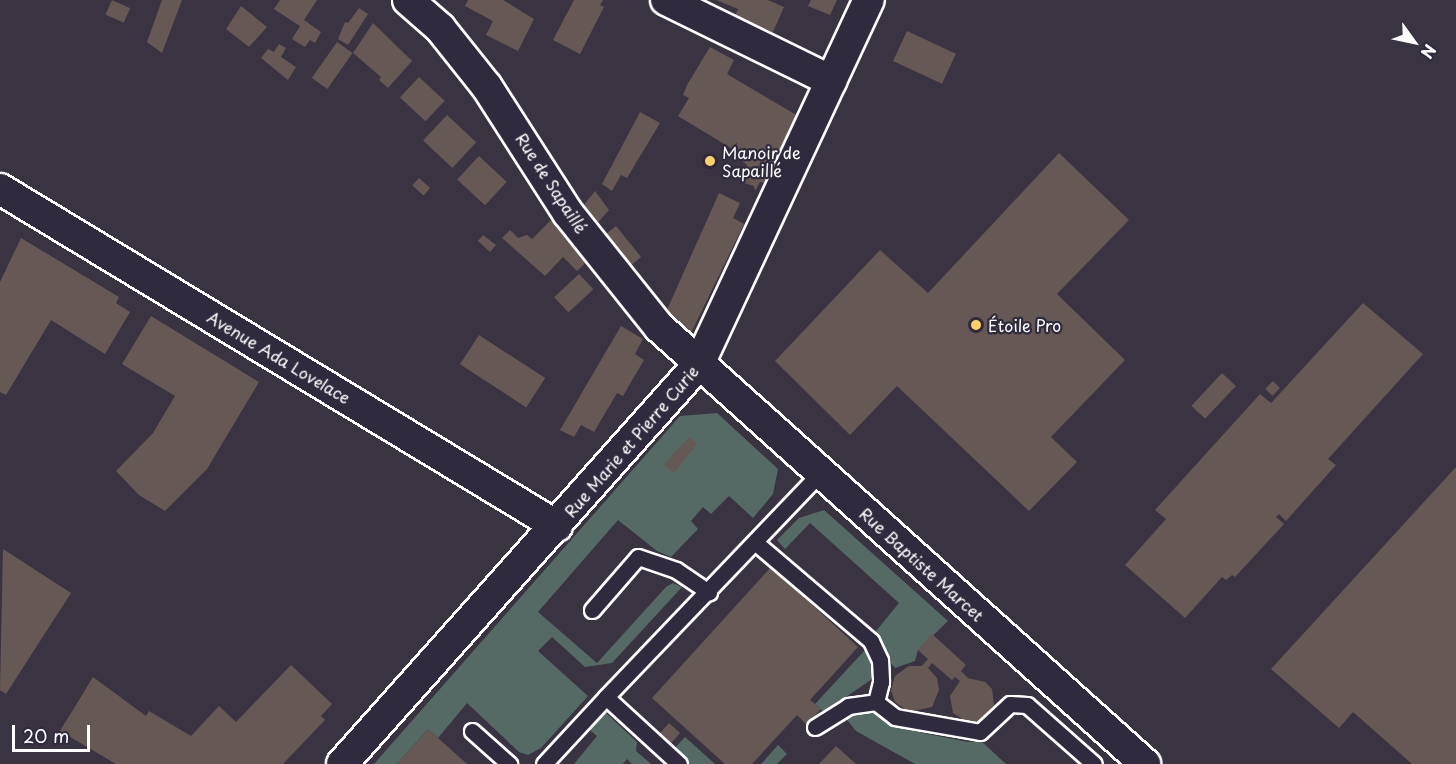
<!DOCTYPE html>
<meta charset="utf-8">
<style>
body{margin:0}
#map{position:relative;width:1456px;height:764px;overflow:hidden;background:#3a3342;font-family:"Playpen Sans",sans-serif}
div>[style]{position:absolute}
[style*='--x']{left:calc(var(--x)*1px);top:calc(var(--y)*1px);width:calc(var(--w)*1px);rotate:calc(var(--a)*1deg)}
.green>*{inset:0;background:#556a65}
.building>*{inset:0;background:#665854;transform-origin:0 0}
.roads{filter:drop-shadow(2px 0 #fff) drop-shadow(-2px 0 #fff) drop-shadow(0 2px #fff) drop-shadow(0 -2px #fff)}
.service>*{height:15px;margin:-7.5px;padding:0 7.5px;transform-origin:7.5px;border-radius:7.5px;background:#2f2a3d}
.minor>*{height:30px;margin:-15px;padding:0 15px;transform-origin:15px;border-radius:15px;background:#2f2a3d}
.dots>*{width:16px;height:16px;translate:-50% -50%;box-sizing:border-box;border:3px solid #2f2a3d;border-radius:50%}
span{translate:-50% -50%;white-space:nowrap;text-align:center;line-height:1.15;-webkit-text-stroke:4.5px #2f2a3d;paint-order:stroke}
.poi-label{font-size:16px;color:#fff}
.left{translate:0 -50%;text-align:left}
.street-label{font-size:16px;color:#fff}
.north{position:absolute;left:1384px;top:12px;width:60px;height:60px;-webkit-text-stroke:4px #2f2a3d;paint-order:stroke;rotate:123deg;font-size:16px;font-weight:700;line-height:24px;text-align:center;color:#fff}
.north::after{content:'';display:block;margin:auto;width:21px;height:27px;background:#fff;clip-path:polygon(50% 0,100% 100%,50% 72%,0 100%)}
.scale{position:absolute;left:12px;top:725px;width:78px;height:27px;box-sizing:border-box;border:3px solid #fff;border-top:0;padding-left:8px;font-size:18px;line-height:21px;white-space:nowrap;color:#fff;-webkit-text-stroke:4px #2f2a3d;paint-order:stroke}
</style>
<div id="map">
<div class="green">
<div style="clip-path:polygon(717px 413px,778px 469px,773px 494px,753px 518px,729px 496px,711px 514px,703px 507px,691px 521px,698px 529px,671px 557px,657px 551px,618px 520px,538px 612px,597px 663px,666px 587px,673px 583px,682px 587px,612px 663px,585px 667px,552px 637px,538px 651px,588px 696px,541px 748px,528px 755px,519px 752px,467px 703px,438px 738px,428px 729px,397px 764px,374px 764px,680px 416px)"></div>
<div style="clip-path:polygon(824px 510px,948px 621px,918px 650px,915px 661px,895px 668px,888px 660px,876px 631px,899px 603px,810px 523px,785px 549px,777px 540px,799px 518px)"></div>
<div style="clip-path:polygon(866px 649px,876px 666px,875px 677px,824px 712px,815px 704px)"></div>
<div style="clip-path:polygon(868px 711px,923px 733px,968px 742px,981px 741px,1006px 764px,915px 764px,856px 731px,843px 715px)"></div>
<div style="clip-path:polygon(605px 712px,637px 742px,636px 751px,651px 764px,632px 764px,627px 759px,623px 764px,574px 764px,597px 736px,590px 730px)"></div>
<div style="clip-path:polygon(685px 737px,715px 764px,690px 764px,674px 749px)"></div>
<div style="clip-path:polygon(778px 745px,787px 754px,777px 764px,761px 764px)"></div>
</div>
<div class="building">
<div style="left:112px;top:0;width:20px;height:16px;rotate:24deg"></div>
<div style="clip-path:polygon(162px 0,182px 0,162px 53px,147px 42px)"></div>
<div style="clip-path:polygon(280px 0,317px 0,304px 20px,321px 32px,315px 43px,310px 40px,305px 47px,292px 39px,300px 26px,274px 9px)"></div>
<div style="clip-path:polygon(468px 0,503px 0,534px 19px,518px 51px,486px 35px,493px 21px,465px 6px)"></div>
<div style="clip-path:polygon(574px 0,603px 0,600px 5px,604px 7px,580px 54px,553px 40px)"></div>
<div style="clip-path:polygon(716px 0,768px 0,784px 7px,773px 32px,735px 16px,738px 9px)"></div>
<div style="clip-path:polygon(811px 0,837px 0,830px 15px,808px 6px)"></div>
<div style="clip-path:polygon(241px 6px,267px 27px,249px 47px,226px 29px)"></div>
<div style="clip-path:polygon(359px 8px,368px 14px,348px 45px,338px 39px,345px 22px,348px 23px)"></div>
<div style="clip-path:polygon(373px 23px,412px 61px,388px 88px,379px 80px,381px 77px,353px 53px)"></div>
<div style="left:907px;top:31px;width:54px;height:33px;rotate:25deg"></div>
<div style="left:337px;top:42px;width:19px;height:44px;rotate:35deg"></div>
<div style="clip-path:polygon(279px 44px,286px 48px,281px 57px,296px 67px,288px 80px,261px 58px,268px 49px,274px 52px)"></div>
<div style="clip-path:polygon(710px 47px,734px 60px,727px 74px,798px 116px,784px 141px,786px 146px,783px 144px,764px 183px,760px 182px,755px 191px,754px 186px,741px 182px,747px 165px,741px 160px,744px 156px,678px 116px,689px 98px,683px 95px,687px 85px)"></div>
<div style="left:419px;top:77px;width:35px;height:28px;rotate:43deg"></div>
<div style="clip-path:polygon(640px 112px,660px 123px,627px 178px,621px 175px,612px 191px,602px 184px)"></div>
<div style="left:447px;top:115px;width:40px;height:35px;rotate:43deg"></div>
<div style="clip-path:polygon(1059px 153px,1129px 220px,1057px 294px,1125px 360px,1051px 437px,1077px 462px,1029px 511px,897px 386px,850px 435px,775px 361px,880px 250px,928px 293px)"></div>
<div style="left:479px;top:156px;width:38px;height:32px;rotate:43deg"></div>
<div style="left:419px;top:178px;width:15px;height:10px;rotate:42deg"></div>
<div style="clip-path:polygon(595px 191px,609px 210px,593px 228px,579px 211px)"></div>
<div style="clip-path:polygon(719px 193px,740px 203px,733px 218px,744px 224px,691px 333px,666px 312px)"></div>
<div style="clip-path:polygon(557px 214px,591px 258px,577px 271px,563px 257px,545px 276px,502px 238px,510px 230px,518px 238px,527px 235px,532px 239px)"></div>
<div style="left:616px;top:226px;width:40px;height:20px;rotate:51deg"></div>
<div style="clip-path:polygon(483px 235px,496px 245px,490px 252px,478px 241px)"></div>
<div style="clip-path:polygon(21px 238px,119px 297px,116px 303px,130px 312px,105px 354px,51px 320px,6px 395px,0 392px,0 282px)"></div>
<div style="left:579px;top:274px;width:21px;height:34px;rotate:47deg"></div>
<div style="clip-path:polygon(1363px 303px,1423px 354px,1328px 459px,1336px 465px,1286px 521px,1279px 514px,1276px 517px,1284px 524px,1235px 577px,1232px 575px,1226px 580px,1222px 577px,1185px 618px,1125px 565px,1166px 519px,1155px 510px,1260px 394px,1271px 403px)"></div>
<div style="clip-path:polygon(151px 316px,259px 382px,207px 469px,165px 511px,139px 495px,116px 471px,153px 433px,175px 396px,122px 364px)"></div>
<div style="clip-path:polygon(621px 326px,643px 339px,635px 354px,644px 360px,623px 396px,617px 393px,594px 432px,581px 425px,574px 437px,560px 430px)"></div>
<div style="left:479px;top:335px;width:79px;height:35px;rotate:33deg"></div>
<div style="left:1222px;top:373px;width:19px;height:45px;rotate:43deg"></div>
<div style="left:1273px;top:381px;width:10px;height:11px;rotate:45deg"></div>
<div style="clip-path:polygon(689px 437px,697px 444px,674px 473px,664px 464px)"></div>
<div style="clip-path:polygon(1456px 467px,1456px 764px,1412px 764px,1353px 712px,1339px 728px,1271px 669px)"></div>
<div style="clip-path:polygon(3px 549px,71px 593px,6px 694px,0 690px)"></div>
<div style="clip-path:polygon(771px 567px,858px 647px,810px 700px,821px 709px,807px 725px,797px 715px,752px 764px,725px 764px,652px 698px)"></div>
<div style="clip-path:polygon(932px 634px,966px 665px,961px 671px,968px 678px,985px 682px,992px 689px,994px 705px,980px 721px,969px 723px,953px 713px,950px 696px,960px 681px,955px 677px,952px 680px,932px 663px,928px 668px,937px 678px,939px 690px,932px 707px,909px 712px,895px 702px,891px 690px,895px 676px,909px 666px,922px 666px,928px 659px,918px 650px)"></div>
<div style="clip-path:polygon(291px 665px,332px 704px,321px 716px,325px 720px,283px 764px,116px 764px,60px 731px,93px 677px,146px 716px,149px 711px,191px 736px,219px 706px,236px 722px)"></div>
<div style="left:669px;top:723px;width:15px;height:15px;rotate:42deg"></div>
<div style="clip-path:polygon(428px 729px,438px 738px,467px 764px,397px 764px)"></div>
<div style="clip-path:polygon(836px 746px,856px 764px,819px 764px)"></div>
</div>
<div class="roads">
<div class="service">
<div style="--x:756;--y:543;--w:151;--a:40.4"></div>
<div style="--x:871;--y:641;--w:21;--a:65"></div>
<div style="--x:880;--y:660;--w:22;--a:87"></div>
<div style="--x:881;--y:682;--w:21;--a:104"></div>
<div style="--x:876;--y:702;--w:24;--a:38"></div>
<div style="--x:895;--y:717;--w:86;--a:10"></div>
<div style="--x:980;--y:732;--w:41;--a:-43"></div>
<div style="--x:1010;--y:704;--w:17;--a:3"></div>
<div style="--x:1027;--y:705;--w:89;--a:41.4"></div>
<div style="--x:592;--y:610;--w:70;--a:-49"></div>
<div style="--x:638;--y:557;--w:40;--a:18.9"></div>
<div style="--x:676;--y:570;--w:40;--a:34"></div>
<div style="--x:815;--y:727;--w:39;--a:-32"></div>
<div style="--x:848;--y:706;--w:28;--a:-8"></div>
<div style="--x:472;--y:731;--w:50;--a:41.7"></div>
<div style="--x:544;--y:764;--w:91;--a:-47.2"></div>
<div style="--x:679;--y:764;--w:99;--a:-137.5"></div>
<div style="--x:606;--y:697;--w:310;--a:-46.3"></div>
</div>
<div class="minor">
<div style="--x:408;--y:0;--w:43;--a:41.2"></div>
<div style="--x:440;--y:28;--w:75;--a:51.5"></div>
<div style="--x:487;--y:87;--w:150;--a:57.3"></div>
<div style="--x:568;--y:213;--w:146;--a:51.4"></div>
<div style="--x:659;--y:327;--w:654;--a:41.96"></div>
<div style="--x:666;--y:0;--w:184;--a:26.1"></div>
<div style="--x:0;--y:189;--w:651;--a:31.18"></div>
<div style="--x:342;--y:764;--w:536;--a:-48.25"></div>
<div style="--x:699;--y:364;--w:402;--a:-65"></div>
</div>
</div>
<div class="dots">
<div style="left:710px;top:161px;background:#ffd166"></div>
<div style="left:976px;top:325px;background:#ffd166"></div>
</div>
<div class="poi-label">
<span class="left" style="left:722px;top:161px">Manoir de<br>Sapaillé</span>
<span class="left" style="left:988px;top:325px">Étoile Pro</span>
</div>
<div class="street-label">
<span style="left:552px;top:183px;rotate:57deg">Rue de Sapaillé</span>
<span style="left:279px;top:357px;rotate:31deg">Avenue Ada Lovelace</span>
<span style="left:631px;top:441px;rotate:-49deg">Rue Marie et Pierre Curie</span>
<span style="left:922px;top:564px;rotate:42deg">Rue Baptiste Marcet</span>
</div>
<div class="north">N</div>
<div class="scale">20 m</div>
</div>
